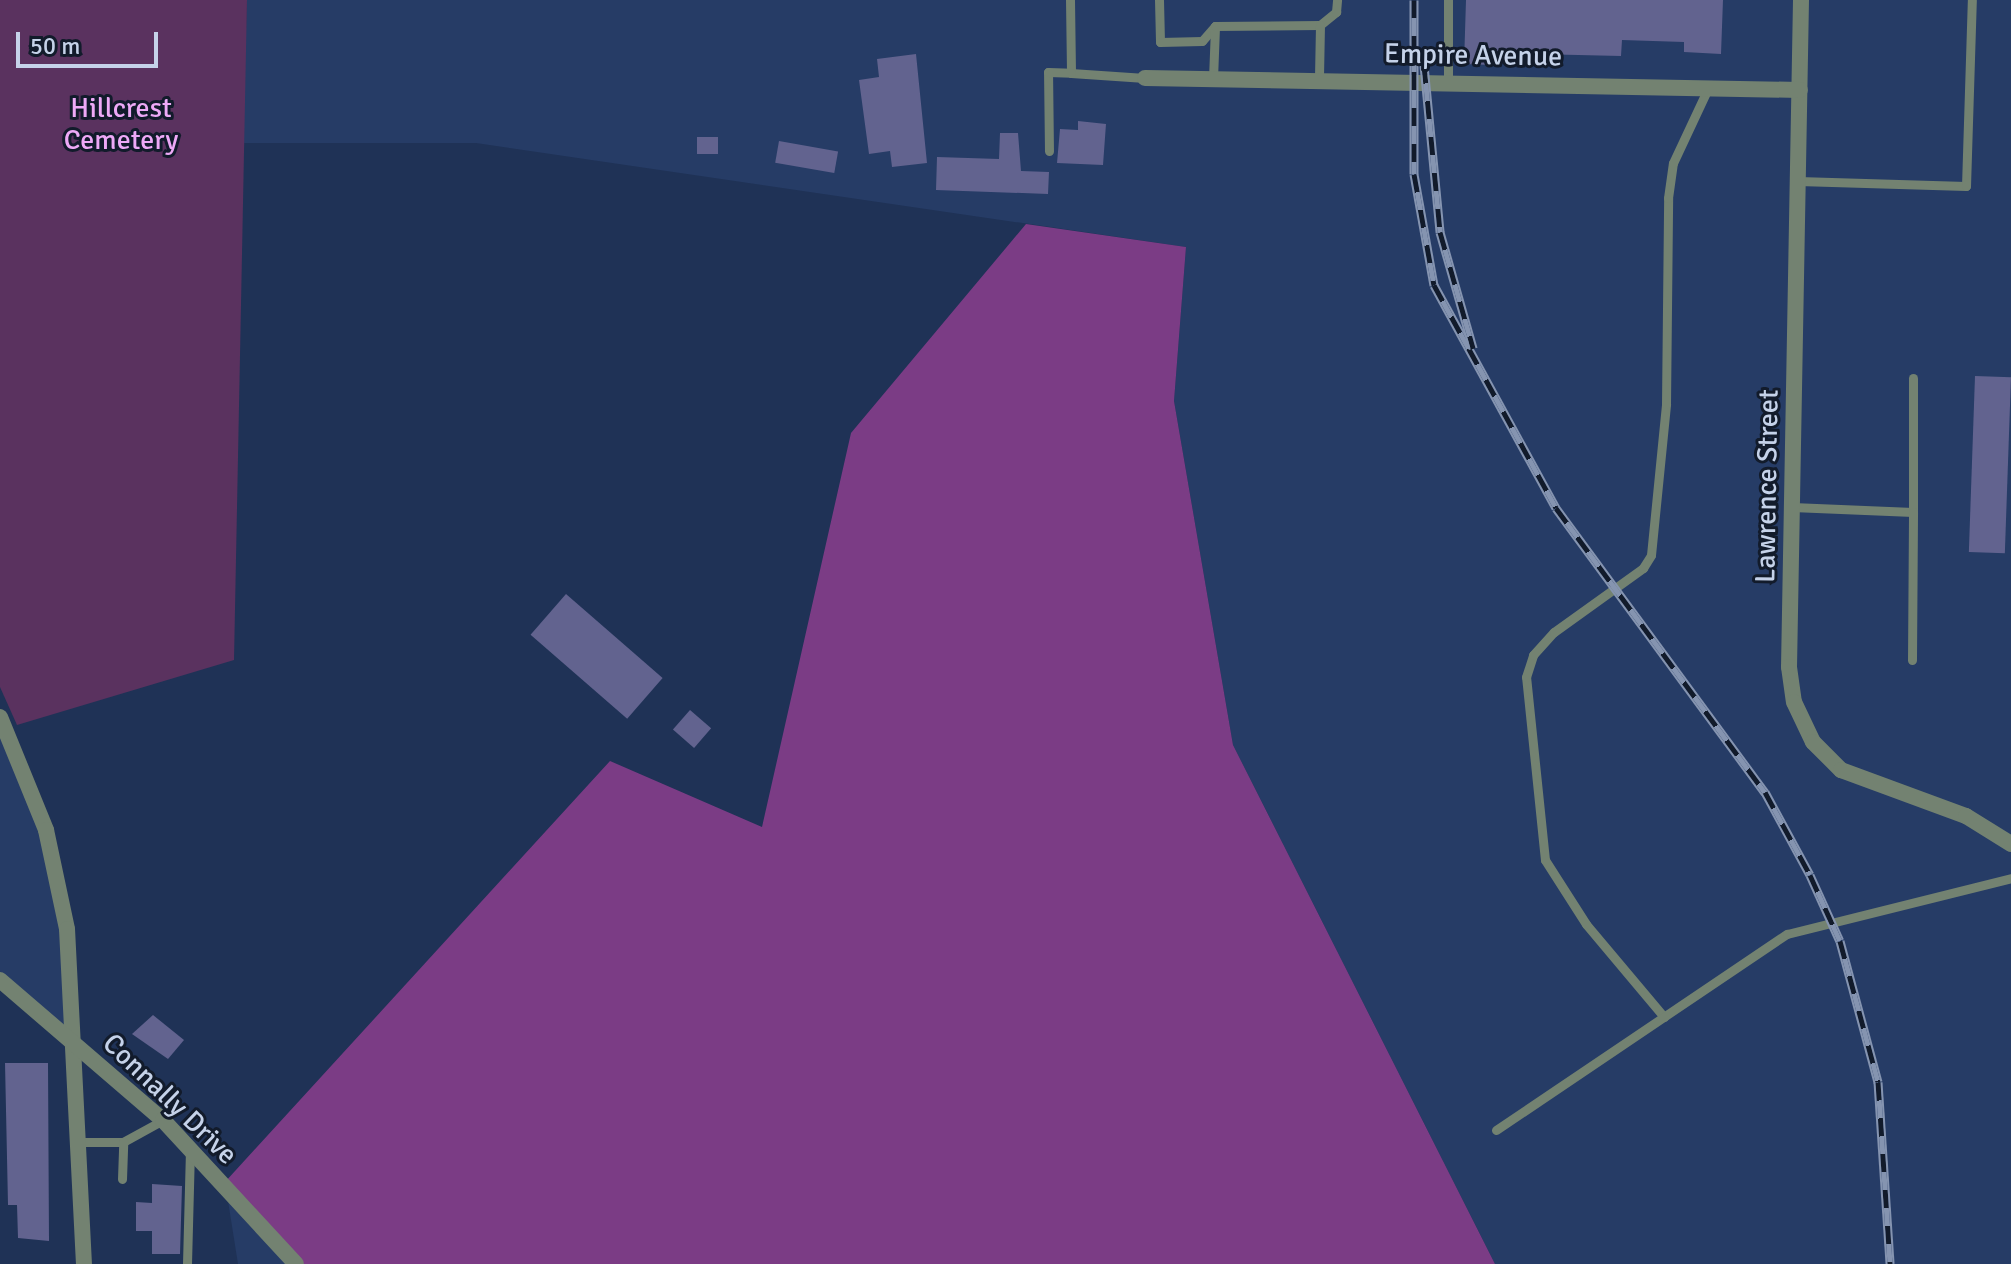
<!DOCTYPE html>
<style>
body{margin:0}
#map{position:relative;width:2011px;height:1264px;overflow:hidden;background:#1f3256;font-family:Signika,sans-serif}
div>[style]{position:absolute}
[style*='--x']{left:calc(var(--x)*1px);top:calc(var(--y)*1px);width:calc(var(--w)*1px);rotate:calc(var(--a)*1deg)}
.built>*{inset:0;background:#263c66}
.green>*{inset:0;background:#5a325f}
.forest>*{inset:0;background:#7b3c85}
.building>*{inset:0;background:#62638f;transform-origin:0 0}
.service>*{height:9px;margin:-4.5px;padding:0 4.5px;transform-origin:4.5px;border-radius:4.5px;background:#738271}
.minor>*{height:16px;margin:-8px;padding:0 8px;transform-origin:8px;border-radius:8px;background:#738271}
.tertiary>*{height:16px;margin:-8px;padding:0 8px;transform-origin:8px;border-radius:8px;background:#738271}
.rail>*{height:9px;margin-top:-4.5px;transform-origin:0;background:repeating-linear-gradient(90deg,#121b2b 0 18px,#8594b0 0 36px);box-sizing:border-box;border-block:2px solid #8594b0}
span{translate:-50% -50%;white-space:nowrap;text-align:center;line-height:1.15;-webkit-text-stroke:6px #121b2b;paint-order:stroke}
.street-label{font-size:28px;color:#c5d2e9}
.park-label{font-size:28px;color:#eea9f7}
.scale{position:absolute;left:16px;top:32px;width:142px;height:36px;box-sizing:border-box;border:4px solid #c5d2e9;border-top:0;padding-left:10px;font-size:24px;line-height:28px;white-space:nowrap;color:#c5d2e9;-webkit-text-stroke:6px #121b2b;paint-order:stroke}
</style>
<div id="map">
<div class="built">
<div style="clip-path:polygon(247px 0,2011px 0,2011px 1264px,1495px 1264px,1233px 745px,1174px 401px,1186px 247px,476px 143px,242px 143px)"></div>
<div style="clip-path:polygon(0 721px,65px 896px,77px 1049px,0 988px)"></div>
<div style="clip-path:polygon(225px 1182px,293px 1264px,238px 1264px)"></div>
</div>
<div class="green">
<div style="clip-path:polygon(0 0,247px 0,234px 660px,17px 725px,0 687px)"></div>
</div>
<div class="forest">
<div style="clip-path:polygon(1026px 224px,1186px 247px,1174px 401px,1233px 745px,1495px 1264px,293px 1264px,225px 1182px,610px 761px,762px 827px,851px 433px)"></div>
</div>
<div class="building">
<div style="clip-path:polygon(1466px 0,1723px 0,1721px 54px,1684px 52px,1684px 42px,1622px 40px,1621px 56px,1492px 53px,1492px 65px,1464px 64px)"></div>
<div style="clip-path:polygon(916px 54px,927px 163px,892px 167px,890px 151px,869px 154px,859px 80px,879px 77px,877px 59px)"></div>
<div style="clip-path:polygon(1078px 121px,1106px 124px,1103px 165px,1057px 163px,1060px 129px,1078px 130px)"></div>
<div style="clip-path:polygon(1000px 133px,1018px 133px,1021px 171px,1049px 172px,1048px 194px,936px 190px,937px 157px,999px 159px)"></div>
<div style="left:697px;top:137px;width:21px;height:17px"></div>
<div style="left:779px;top:141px;width:60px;height:22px;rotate:10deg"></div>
<div style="left:1975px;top:376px;width:36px;height:176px;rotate:2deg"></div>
<div style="left:566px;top:594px;width:128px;height:54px;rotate:41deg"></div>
<div style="left:690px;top:710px;width:28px;height:26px;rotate:41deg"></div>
<div style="clip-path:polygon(153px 1015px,184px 1040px,168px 1059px,132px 1034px)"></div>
<div style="clip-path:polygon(5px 1063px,48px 1063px,49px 1241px,18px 1238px,17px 1205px,8px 1205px)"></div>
<div style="clip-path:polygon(152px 1184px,182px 1186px,180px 1254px,152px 1254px,152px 1231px,136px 1231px,136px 1202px,152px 1203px)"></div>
</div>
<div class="service">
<div style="--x:1070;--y:0;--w:73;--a:89.2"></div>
<div style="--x:1071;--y:73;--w:74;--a:3.9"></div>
<div style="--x:1159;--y:0;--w:42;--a:88.6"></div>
<div style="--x:1160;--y:42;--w:42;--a:-1.4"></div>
<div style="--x:1202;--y:41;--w:20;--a:-49"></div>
<div style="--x:1320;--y:25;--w:21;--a:-39"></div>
<div style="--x:1336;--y:12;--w:12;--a:-85"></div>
<div style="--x:1213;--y:79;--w:53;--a:-87.8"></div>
<div style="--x:1215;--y:26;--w:105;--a:-0.5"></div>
<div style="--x:1320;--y:25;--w:54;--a:91.1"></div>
<div style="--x:1448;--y:80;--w:80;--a:-90"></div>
<div style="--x:1049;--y:151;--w:79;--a:-90.7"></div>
<div style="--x:1048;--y:72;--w:23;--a:2"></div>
<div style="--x:1798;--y:181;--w:168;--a:1.7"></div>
<div style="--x:1966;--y:186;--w:186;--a:-88.2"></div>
<div style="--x:1792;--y:507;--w:121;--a:2.4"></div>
<div style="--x:1913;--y:512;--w:134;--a:-90"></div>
<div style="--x:1912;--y:660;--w:148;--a:-89.6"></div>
<div style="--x:1664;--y:1017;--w:121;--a:-130"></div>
<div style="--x:1586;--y:924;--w:76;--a:-122.6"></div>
<div style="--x:1545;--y:860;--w:184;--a:-95.9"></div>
<div style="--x:1526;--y:677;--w:23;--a:-72"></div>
<div style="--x:1533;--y:655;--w:31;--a:-48"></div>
<div style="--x:1554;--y:632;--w:110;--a:-35.7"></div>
<div style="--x:1643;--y:568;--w:15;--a:-58"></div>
<div style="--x:1651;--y:555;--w:152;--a:-84.3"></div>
<div style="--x:1666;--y:404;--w:206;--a:-89.4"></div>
<div style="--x:1668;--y:198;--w:35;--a:-82"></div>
<div style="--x:1673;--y:163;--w:85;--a:-64.9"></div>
<div style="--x:1496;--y:1130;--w:351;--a:-34"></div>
<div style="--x:1787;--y:934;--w:231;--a:-14"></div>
<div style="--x:79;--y:1142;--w:44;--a:0"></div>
<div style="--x:123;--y:1142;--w:46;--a:-28.8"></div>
<div style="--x:122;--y:1179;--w:37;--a:-88"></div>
<div style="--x:187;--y:1264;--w:115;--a:-88.5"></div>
</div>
<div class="minor">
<div style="--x:1801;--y:0;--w:667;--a:91.03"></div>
<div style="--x:1789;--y:667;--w:35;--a:82"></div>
<div style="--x:1794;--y:702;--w:44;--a:64.6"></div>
<div style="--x:1813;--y:742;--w:40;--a:45"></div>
<div style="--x:1841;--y:770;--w:133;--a:20.2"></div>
<div style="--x:1966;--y:816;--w:53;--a:31.9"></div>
<div style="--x:1145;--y:78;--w:655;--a:1.05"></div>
</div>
<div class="tertiary">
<div style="--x:0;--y:717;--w:122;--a:67.8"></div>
<div style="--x:46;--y:830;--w:101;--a:78"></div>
<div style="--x:67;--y:929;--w:335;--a:87.1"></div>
<div style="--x:0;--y:980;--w:215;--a:40.7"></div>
<div style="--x:163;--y:1120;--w:196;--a:47.3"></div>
</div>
<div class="rail">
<div style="--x:1414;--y:0;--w:174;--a:90"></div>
<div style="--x:1414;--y:174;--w:113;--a:79.8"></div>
<div style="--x:1434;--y:285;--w:254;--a:61.3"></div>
<div style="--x:1556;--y:508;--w:353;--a:53.7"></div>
<div style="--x:1765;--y:792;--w:94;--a:61.5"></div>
<div style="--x:1810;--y:875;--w:72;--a:65.6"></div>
<div style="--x:1840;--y:941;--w:146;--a:74.9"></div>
<div style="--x:1878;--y:1082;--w:182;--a:86.2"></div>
<div style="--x:1424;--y:65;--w:168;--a:84.5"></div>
<div style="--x:1440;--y:232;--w:121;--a:74.1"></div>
</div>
<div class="street-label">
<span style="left:1473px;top:55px;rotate:1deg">Empire Avenue</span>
<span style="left:1767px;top:486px;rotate:-89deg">Lawrence Street</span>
<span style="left:170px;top:1099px;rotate:44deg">Connally Drive</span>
</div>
<div class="park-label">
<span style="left:121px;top:124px">Hillcrest<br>Cemetery</span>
</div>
<div class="scale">50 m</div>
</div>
